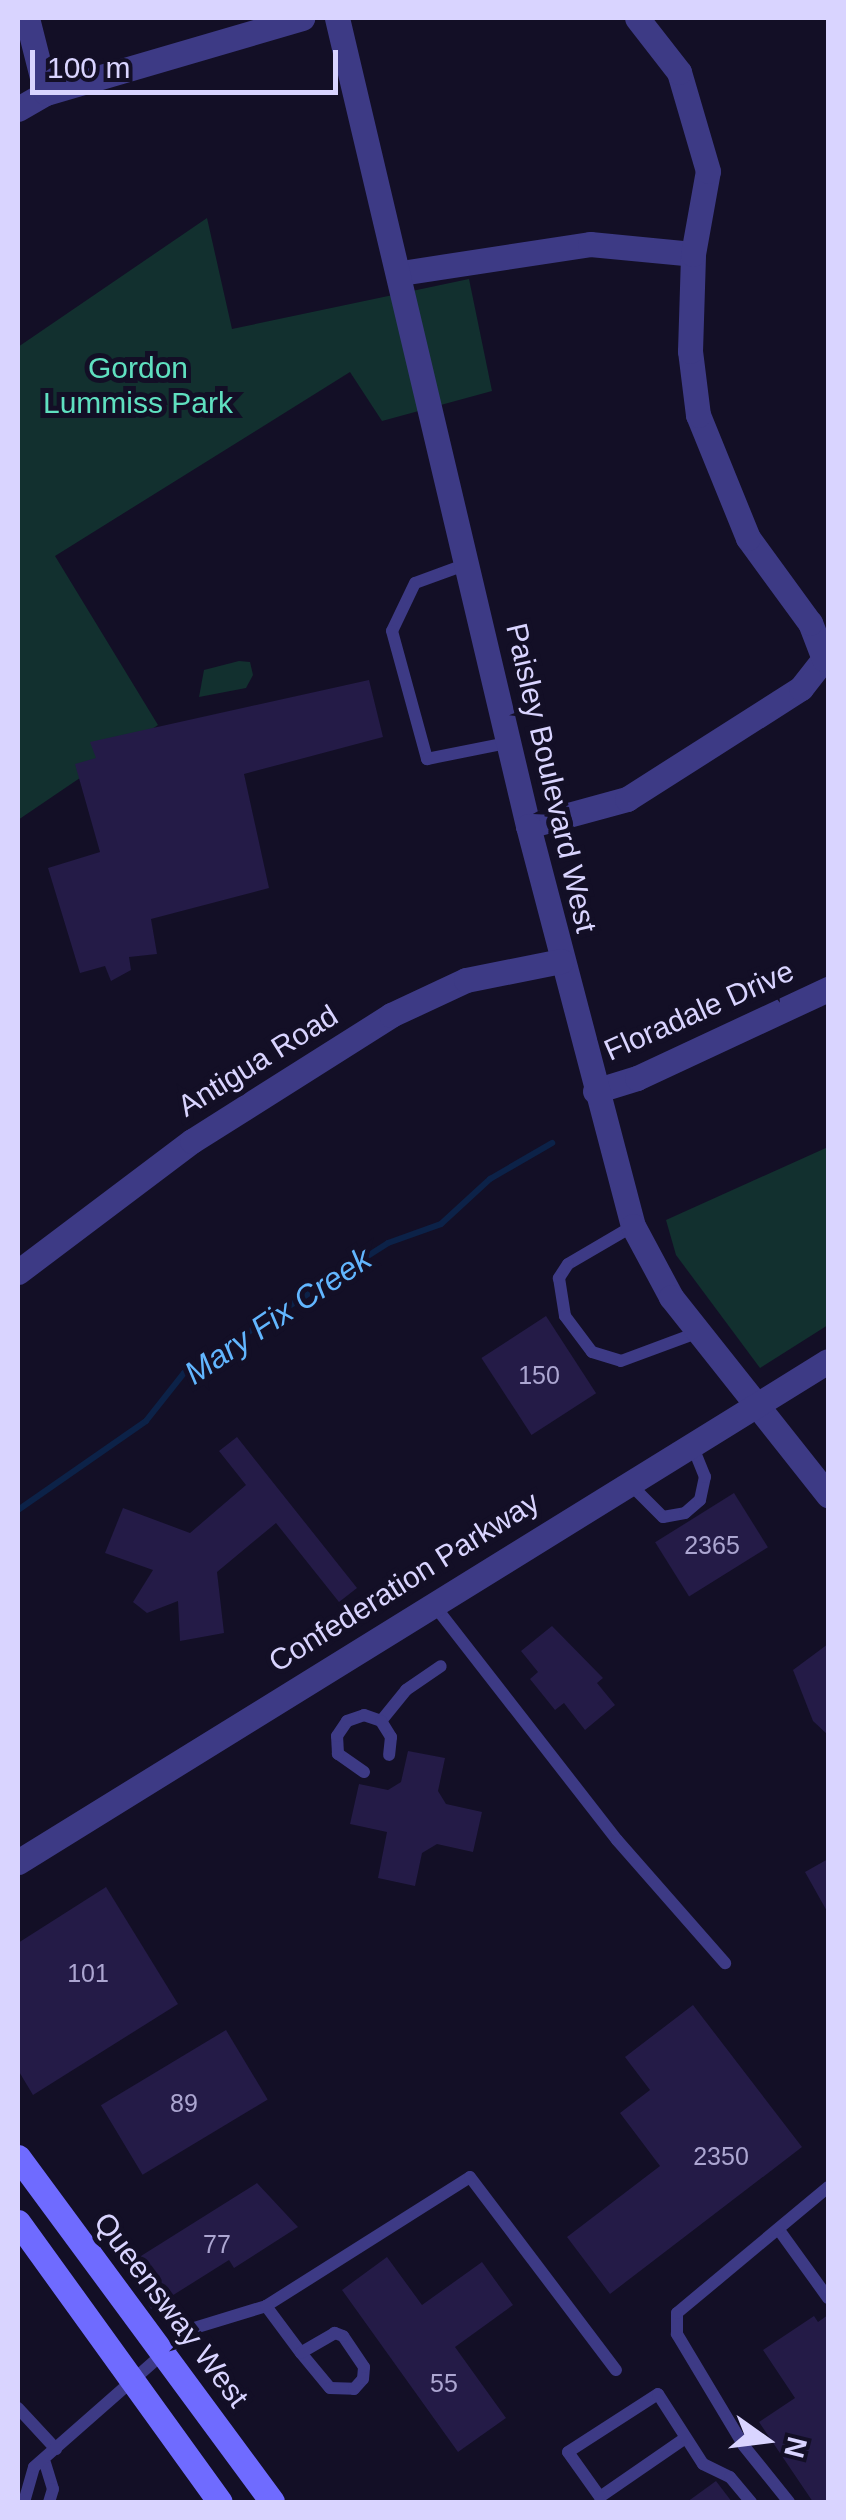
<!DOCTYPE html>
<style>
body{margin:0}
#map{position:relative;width:846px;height:2520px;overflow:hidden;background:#130f26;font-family:Helvetica,sans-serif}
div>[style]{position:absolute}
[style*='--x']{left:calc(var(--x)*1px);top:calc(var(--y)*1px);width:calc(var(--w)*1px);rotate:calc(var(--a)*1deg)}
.green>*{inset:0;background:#12302f}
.stream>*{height:6px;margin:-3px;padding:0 3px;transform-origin:3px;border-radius:3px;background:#0c2248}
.building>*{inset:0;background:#241b47;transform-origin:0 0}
.service>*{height:12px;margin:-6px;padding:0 6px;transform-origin:6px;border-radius:6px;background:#3d3a85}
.minor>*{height:25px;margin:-12.5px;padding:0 12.5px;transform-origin:12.5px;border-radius:12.5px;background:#3d3a85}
.tertiary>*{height:25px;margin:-12.5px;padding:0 12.5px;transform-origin:12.5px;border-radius:12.5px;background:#3d3a85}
.secondary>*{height:25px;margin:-12.5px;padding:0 12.5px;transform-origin:12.5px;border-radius:12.5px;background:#6f6bff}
span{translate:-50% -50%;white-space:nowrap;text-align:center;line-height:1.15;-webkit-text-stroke:10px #130f26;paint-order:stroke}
.number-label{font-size:25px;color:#aca6d1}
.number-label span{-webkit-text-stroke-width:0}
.park-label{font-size:30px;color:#5fe0c0}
.street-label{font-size:30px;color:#d9d4ff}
.water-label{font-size:32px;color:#62b6ff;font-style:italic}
.frame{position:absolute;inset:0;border:20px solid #d9d4ff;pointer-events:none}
.north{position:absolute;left:716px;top:2390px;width:100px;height:100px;-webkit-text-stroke:8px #130f26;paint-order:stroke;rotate:104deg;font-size:28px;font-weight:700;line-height:40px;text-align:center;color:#d9d4ff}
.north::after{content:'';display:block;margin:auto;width:35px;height:45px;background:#d9d4ff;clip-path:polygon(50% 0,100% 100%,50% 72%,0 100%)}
.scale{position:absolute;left:30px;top:50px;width:308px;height:45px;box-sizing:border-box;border:5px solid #d9d4ff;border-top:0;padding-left:12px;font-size:30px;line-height:35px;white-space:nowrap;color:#d9d4ff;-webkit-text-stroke:8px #130f26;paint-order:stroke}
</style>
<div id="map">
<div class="green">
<div style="clip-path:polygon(207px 218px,232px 329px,469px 279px,492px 391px,382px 421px,350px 372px,55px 556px,158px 725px,18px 820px,18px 347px)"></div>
<div style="clip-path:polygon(239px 661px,250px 662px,253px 675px,246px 688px,199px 697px,204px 670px)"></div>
<div style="clip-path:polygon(828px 1147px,828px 1325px,760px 1368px,676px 1255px,666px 1220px)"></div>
</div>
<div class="stream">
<div style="--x:18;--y:1510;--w:156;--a:-34.8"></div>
<div style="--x:146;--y:1421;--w:61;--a:-51.6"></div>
<div style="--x:184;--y:1373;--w:242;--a:-32.5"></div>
<div style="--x:388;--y:1243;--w:56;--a:-19.7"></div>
<div style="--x:441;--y:1224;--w:67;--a:-42.6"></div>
<div style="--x:490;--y:1179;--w:72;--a:-30.1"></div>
</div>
<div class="building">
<div style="clip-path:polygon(369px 680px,383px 737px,244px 774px,269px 888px,151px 919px,157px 954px,129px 957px,131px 970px,111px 981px,105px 966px,80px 973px,48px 868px,100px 852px,75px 764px,96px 758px,90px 742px)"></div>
<div style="left:546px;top:1316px;width:92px;height:77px;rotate:57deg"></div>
<div style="clip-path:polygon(237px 1437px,357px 1588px,339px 1602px,276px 1523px,217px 1572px,224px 1633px,180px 1641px,178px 1601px,147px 1613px,133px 1602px,153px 1570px,105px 1553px,123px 1508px,190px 1533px,246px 1485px,219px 1451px)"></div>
<div style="left:734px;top:1493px;width:64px;height:93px;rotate:58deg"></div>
<div style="clip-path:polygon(552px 1626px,603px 1678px,597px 1683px,615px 1705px,585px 1730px,564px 1703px,555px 1710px,530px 1679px,538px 1672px,521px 1651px)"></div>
<div style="clip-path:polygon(828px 1644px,828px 1735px,813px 1721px,793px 1670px)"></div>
<div style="clip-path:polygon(408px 1751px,445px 1758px,438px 1791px,446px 1804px,482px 1812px,473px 1852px,437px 1844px,422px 1853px,415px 1886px,378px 1878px,387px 1832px,350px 1824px,359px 1784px,388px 1790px,401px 1782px)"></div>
<div style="clip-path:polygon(828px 1859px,828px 1913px,805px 1872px)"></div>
<div style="clip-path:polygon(106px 1887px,178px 2004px,33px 2095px,18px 2070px,18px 1943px)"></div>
<div style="clip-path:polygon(693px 2005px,802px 2147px,610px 2294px,567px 2237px,660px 2166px,620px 2113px,650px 2090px,625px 2057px)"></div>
<div style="left:226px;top:2030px;width:81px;height:146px;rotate:59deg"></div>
<div style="clip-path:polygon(257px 2183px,298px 2227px,234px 2268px,229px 2260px,151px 2309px,125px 2266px)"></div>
<div style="clip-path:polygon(387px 2257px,422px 2305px,482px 2262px,513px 2305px,455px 2347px,506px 2418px,458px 2452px,342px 2290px)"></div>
<div style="clip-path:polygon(828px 2315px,828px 2502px,813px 2502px,759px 2422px,795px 2398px,763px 2350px,814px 2316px,818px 2322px)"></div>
<div style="clip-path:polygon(716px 2481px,732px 2502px,687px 2502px)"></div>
</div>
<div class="service">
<div style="--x:467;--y:564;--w:55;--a:159.9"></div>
<div style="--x:415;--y:583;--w:53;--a:115.6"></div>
<div style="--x:392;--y:631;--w:133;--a:74.7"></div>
<div style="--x:427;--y:759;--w:82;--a:-11.3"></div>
<div style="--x:633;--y:1226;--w:75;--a:149.7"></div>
<div style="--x:568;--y:1264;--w:17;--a:123"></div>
<div style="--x:559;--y:1278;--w:38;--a:81"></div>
<div style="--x:565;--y:1316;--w:45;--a:53.1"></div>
<div style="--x:592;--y:1352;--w:30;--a:17"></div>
<div style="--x:621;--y:1361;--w:83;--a:-20.4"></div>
<div style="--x:629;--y:1483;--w:48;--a:45"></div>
<div style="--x:663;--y:1517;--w:22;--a:-10"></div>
<div style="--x:685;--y:1513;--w:20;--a:-41"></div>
<div style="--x:700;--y:1500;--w:24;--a:-78"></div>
<div style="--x:705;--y:1477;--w:37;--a:-112"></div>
<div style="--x:434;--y:1605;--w:298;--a:52.1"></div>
<div style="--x:617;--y:1840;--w:164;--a:48.7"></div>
<div style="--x:381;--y:1721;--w:40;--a:-51"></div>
<div style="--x:406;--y:1690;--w:42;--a:-34.4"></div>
<div style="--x:364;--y:1772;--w:32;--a:-145"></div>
<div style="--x:338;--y:1754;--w:18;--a:-93"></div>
<div style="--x:337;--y:1736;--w:18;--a:-56"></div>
<div style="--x:347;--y:1721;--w:18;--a:-19"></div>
<div style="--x:364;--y:1715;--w:18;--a:19"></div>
<div style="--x:381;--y:1721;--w:19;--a:58"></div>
<div style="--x:391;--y:1737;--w:18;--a:96"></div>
<div style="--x:779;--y:2230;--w:84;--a:54.2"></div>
<div style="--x:266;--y:2306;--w:59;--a:53.3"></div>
<div style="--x:301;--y:2353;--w:45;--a:50.4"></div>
<div style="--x:330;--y:2388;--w:24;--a:2"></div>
<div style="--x:354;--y:2389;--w:13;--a:-48"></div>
<div style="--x:363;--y:2379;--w:12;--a:-85"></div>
<div style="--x:364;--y:2367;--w:37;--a:-124"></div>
<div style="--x:343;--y:2336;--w:9;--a:-159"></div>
<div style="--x:335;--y:2333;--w:39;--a:150"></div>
<div style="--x:18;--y:2408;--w:56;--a:47.2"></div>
<div style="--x:684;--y:2439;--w:102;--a:145.4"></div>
<div style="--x:600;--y:2497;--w:55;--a:-125.4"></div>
<div style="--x:568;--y:2452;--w:107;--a:-32.8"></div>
<div style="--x:658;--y:2394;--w:83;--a:57.3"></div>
<div style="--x:703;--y:2464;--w:30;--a:26"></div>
<div style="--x:730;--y:2477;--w:33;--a:50"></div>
<div style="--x:45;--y:2463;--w:27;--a:73"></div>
<div style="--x:53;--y:2489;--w:14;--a:107"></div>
<div style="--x:24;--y:2502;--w:36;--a:-74"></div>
<div style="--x:34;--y:2467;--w:209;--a:-41.3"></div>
<div style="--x:191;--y:2329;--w:78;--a:-17"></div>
<div style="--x:266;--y:2306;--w:241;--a:-32.3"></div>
<div style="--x:470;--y:2177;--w:242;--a:52.9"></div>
<div style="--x:789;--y:2502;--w:72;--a:-128.8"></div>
<div style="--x:744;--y:2446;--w:131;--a:-120.9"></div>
<div style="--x:677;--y:2334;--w:21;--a:-90"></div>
<div style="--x:677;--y:2313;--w:197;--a:-39.8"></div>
</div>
<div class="minor">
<div style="--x:27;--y:18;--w:77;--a:75.8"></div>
<div style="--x:401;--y:273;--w:191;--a:-8.7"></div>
<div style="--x:590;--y:244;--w:103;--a:5.5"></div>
<div style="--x:528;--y:826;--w:103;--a:-15.3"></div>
<div style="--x:627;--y:799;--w:206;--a:-32.5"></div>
<div style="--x:801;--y:688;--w:37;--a:-52"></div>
<div style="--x:824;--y:659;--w:39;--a:-111"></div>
<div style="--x:810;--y:623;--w:105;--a:-126.1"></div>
<div style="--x:748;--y:538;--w:133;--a:-112.1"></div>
<div style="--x:698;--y:415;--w:64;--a:-97.1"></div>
<div style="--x:690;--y:351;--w:97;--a:-88.2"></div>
<div style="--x:693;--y:254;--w:84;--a:-79.8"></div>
<div style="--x:708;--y:171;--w:103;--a:-106.3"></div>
<div style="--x:679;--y:72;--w:68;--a:-127.9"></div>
<div style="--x:595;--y:1091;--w:44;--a:-17.2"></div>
<div style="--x:637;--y:1078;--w:211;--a:-25"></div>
</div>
<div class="tertiary">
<div style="--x:337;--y:18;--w:830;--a:76.7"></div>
<div style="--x:528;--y:826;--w:414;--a:75.3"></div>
<div style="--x:633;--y:1226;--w:81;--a:61.8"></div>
<div style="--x:671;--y:1297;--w:253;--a:51.6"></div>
<div style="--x:18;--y:109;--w:32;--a:-30"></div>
<div style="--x:46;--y:93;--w:267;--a:-16.3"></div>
<div style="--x:18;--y:1272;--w:218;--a:-37"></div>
<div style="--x:192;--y:1141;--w:236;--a:-32.3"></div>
<div style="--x:391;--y:1015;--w:83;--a:-25"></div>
<div style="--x:466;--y:980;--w:97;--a:-11.3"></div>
<div style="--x:18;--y:1862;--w:952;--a:-31.74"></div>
</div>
<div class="secondary">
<div style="--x:18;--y:2157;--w:428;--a:53.6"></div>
<div style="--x:18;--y:2222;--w:345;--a:54.2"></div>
</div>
<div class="number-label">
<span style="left:539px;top:1375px">150</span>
<span style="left:712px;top:1545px">2365</span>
<span style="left:88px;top:1973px">101</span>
<span style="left:184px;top:2103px">89</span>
<span style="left:721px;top:2156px">2350</span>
<span style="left:217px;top:2244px">77</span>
<span style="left:444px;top:2383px">55</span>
</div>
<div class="park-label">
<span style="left:138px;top:385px">Gordon<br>Lummiss Park</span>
</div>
<div class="street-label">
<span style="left:551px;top:778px;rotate:77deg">Paisley Boulevard West</span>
<span style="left:699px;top:1011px;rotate:-24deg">Floradale Drive</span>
<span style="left:258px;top:1061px;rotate:-32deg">Antigua Road</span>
<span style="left:404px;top:1582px;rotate:-32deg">Confederation Parkway</span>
<span style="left:171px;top:2310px;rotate:53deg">Queensway West</span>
</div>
<div class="water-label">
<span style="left:278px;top:1316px;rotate:-34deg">Mary Fix Creek</span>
</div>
<div class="frame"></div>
<div class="north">N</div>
<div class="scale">100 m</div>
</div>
